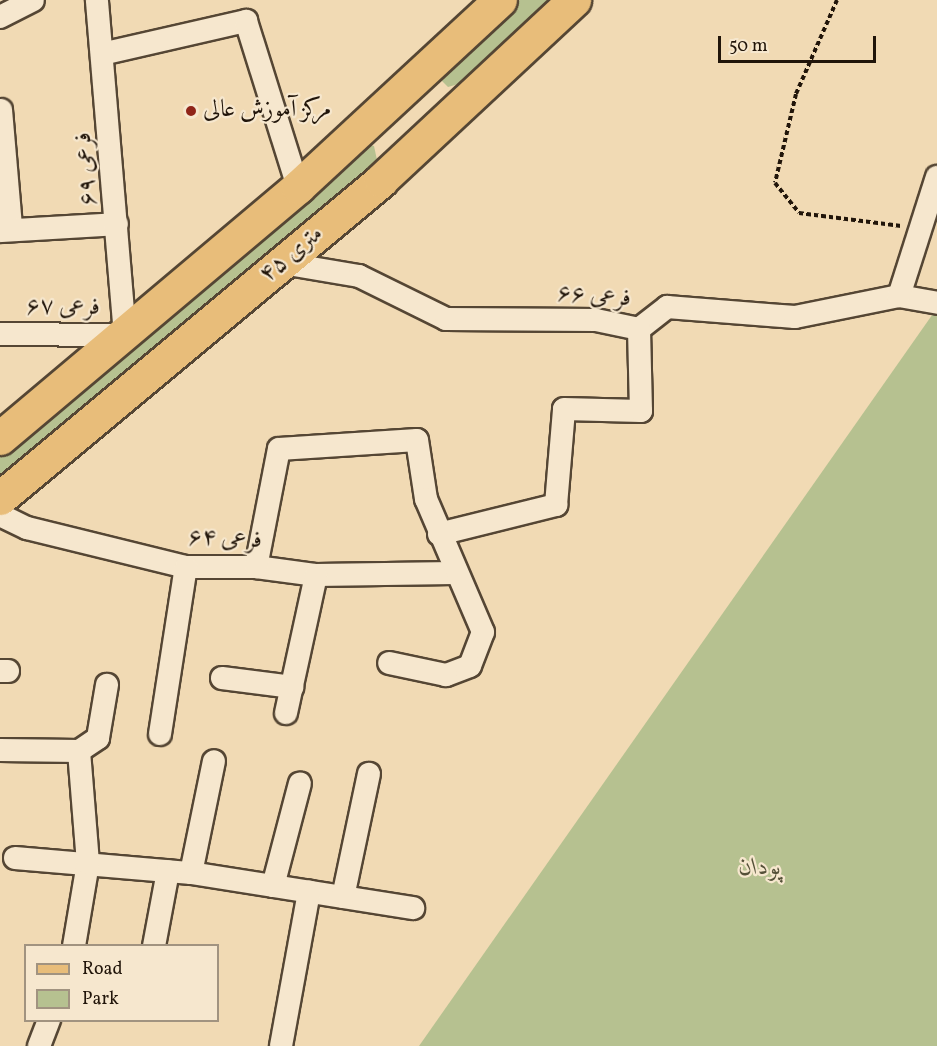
<!DOCTYPE html>
<meta charset="utf-8">
<style>
body{margin:0}
#map{position:relative;width:937px;height:1046px;overflow:hidden;background:#f1dab4;font-family:Vollkorn,Amiri,serif}
div>[style]{position:absolute}
[style*='--x']{left:calc(var(--x)*1px);top:calc(var(--y)*1px);width:calc(var(--w)*1px);rotate:calc(var(--a)*1deg)}
.green>*{inset:0;background:#b6c190}
.path>*{height:4px;margin-top:-2px;transform-origin:0;background:repeating-linear-gradient(90deg,#21150a 0 4.5px,transparent 0 7.5px)}
.roads{filter:drop-shadow(2px 0 #554634) drop-shadow(-2px 0 #554634) drop-shadow(0 2px #554634) drop-shadow(0 -2px #554634)}
.minor>*{height:22px;margin:-11px;padding:0 11px;transform-origin:11px;border-radius:11px;background:#f6e7ce}
.primary>*{height:33px;margin:-16.5px;padding:0 16.5px;transform-origin:16.5px;border-radius:16.5px;background:#e8bd7a}
.dots>*{width:16px;height:16px;translate:-50% -50%;box-sizing:border-box;border:3px solid #f6e7ce;border-radius:50%}
span{translate:-50% -50%;white-space:nowrap;text-align:center;line-height:1.15;-webkit-text-stroke:4.5px #f6e7ce;paint-order:stroke}
.poi-label{font-size:24px;color:#21150a}
.left{translate:0 -50%;text-align:left}
.street-label{font-size:24px;color:#21150a}
.park-label{font-size:24px;color:#555139;font-style:italic}
.legend{position:absolute;left:24px;top:944px;width:195px;height:78px;box-sizing:border-box;background:#f6e7ce;border:2px solid #a19380;margin:0;padding:8px 10px;list-style:none;font-size:18px;color:#21150a}
.legend li{display:flex;align-items:center;gap:12px;height:30px}
.legend b{width:30px;border:2px solid #a19380}
.scale{position:absolute;left:718px;top:36px;width:158px;height:27px;box-sizing:border-box;border:3px solid #21150a;border-top:0;padding-left:8px;font-size:18px;line-height:21px;white-space:nowrap;color:#21150a;-webkit-text-stroke:4px #f6e7ce;paint-order:stroke}
</style>
<div id="map">
<div class="green">
<div style="clip-path:polygon(520px 0,553px 0,462px 83px,448px 87px,441px 80px,443px 69px)"></div>
<div style="clip-path:polygon(361px 143px,374px 146px,377px 160px,0 480px,0 453px)"></div>
<div style="clip-path:polygon(937px 308px,937px 1046px,419px 1046px)"></div>
</div>
<div class="path">
<div style="--x:837;--y:0;--w:103;--a:113.6"></div>
<div style="--x:796;--y:94;--w:91;--a:103.3"></div>
<div style="--x:775;--y:183;--w:38;--a:51"></div>
<div style="--x:799;--y:213;--w:103;--a:7.3"></div>
</div>
<div class="roads">
<div class="minor">
<div style="--x:0;--y:17;--w:37;--a:-27"></div>
<div style="--x:106;--y:53;--w:144;--a:-12.9"></div>
<div style="--x:246;--y:21;--w:174;--a:72.6"></div>
<div style="--x:1;--y:110;--w:117;--a:85.1"></div>
<div style="--x:0;--y:231;--w:117;--a:-3.4"></div>
<div style="--x:282;--y:263;--w:78;--a:9.6"></div>
<div style="--x:359;--y:276;--w:97;--a:26.3"></div>
<div style="--x:446;--y:319;--w:150;--a:0.4"></div>
<div style="--x:596;--y:320;--w:44;--a:11.8"></div>
<div style="--x:639;--y:329;--w:36;--a:-38"></div>
<div style="--x:667;--y:307;--w:128;--a:4.5"></div>
<div style="--x:795;--y:317;--w:106;--a:-11.4"></div>
<div style="--x:899;--y:296;--w:39;--a:10"></div>
<div style="--x:899;--y:296;--w:125;--a:-72.3"></div>
<div style="--x:0;--y:334;--w:125;--a:0.5"></div>
<div style="--x:125;--y:335;--w:336;--a:-94.8"></div>
<div style="--x:0;--y:515;--w:30;--a:26"></div>
<div style="--x:27;--y:528;--w:164;--a:13.8"></div>
<div style="--x:186;--y:567;--w:70;--a:0"></div>
<div style="--x:256;--y:567;--w:61;--a:7.6"></div>
<div style="--x:316;--y:575;--w:138;--a:-0.8"></div>
<div style="--x:439;--y:534;--w:121;--a:-13.9"></div>
<div style="--x:556;--y:505;--w:96;--a:-85.2"></div>
<div style="--x:564;--y:409;--w:77;--a:1.5"></div>
<div style="--x:641;--y:411;--w:82;--a:-91.4"></div>
<div style="--x:256;--y:567;--w:120;--a:-79"></div>
<div style="--x:279;--y:449;--w:138;--a:-3.7"></div>
<div style="--x:417;--y:440;--w:60;--a:81.3"></div>
<div style="--x:426;--y:499;--w:145;--a:66.8"></div>
<div style="--x:483;--y:632;--w:36;--a:111"></div>
<div style="--x:470;--y:666;--w:26;--a:159"></div>
<div style="--x:446;--y:675;--w:58;--a:-168.1"></div>
<div style="--x:0;--y:671;--w:8;--a:0"></div>
<div style="--x:222;--y:678;--w:71;--a:7.3"></div>
<div style="--x:286;--y:713;--w:141;--a:-77.7"></div>
<div style="--x:160;--y:734;--w:169;--a:-81.2"></div>
<div style="--x:0;--y:750;--w:79;--a:0.7"></div>
<div style="--x:79;--y:751;--w:23;--a:-34"></div>
<div style="--x:98;--y:738;--w:54;--a:-80.4"></div>
<div style="--x:15;--y:858;--w:177;--a:4.9"></div>
<div style="--x:191;--y:873;--w:225;--a:9"></div>
<div style="--x:191;--y:873;--w:114;--a:-78.4"></div>
<div style="--x:273;--y:886;--w:106;--a:-75.3"></div>
<div style="--x:343;--y:897;--w:126;--a:-78.1"></div>
<div style="--x:74;--y:946;--w:84;--a:-80.4"></div>
<div style="--x:88;--y:863;--w:112;--a:-94.6"></div>
<div style="--x:154;--y:946;--w:76;--a:-79.4"></div>
<div style="--x:39;--y:1046;--w:28;--a:-69"></div>
<div style="--x:281;--y:1046;--w:157;--a:-79.7"></div>
</div>
<div class="primary">
<div style="--x:0;--y:438;--w:390;--a:-40.1"></div>
<div style="--x:298;--y:187;--w:275;--a:-42.8"></div>
<div style="--x:0;--y:498;--w:496;--a:-39.8"></div>
<div style="--x:381;--y:180;--w:264;--a:-43"></div>
</div>
</div>
<div class="dots">
<div style="left:191px;top:111px;background:#8f2418"></div>
</div>
<div class="poi-label">
<span class="left" style="left:203px;top:111px">مرکز آموزش عالی</span>
</div>
<div class="street-label">
<span style="left:87px;top:169px;rotate:-94deg">فرعی ۶۹</span>
<span style="left:292px;top:255px;rotate:-40deg">۴۵ متری</span>
<span style="left:594px;top:297px;rotate:5deg">فرعی ۶۶</span>
<span style="left:63px;top:308px;rotate:1deg">فرعی ۶۷</span>
<span style="left:225px;top:540px;rotate:3deg">فرعی ۶۴</span>
</div>
<div class="park-label">
<span style="left:760px;top:869px">پودان</span>
</div>
<ul class="legend">
<li><b style="height:8px;background:#e8bd7a"></b>Road</li>
<li><b style="height:16px;background:#b6c190"></b>Park</li>
</ul>
<div class="scale">50 m</div>
</div>
